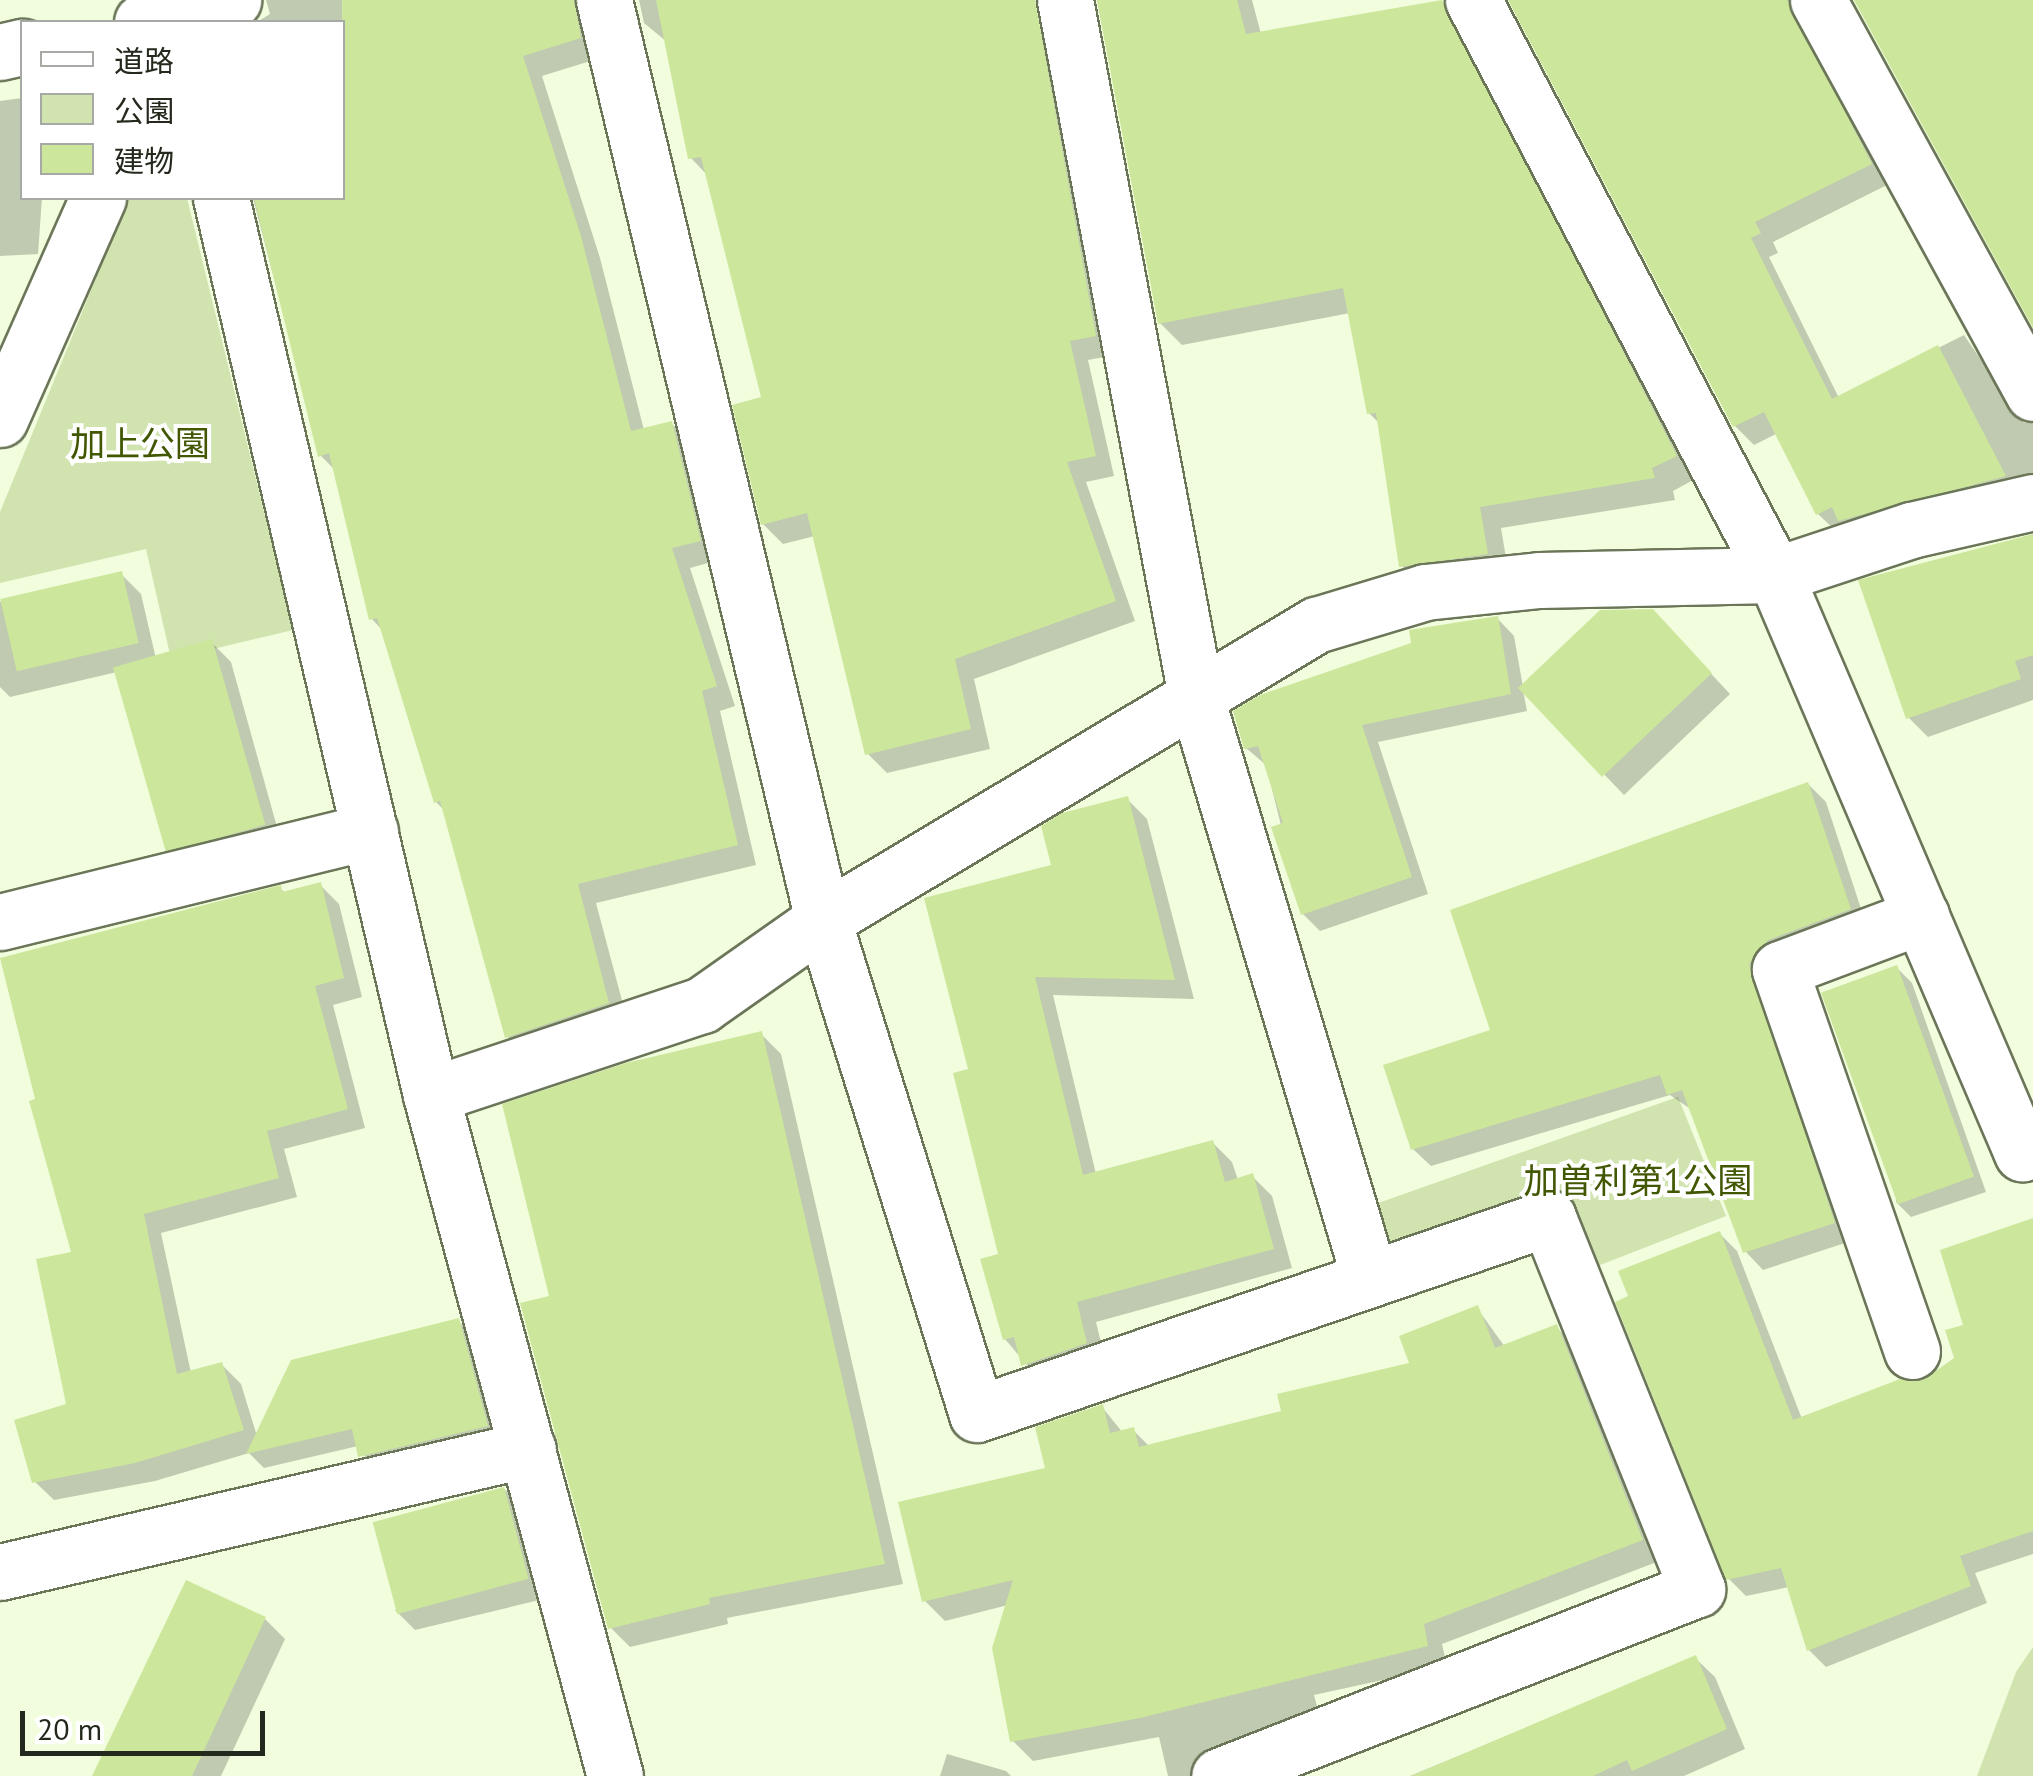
<!DOCTYPE html>
<meta charset="utf-8">
<style>
body{margin:0}
#map{position:relative;width:2033px;height:1776px;overflow:hidden;background:#f1fddd;font-family:"PT Sans","Noto Sans JP",sans-serif}
div>[style]{position:absolute}
[style*='--x']{left:calc(var(--x)*1px);top:calc(var(--y)*1px);width:calc(var(--w)*1px);rotate:calc(var(--a)*1deg)}
.green>*{inset:0;background:#d1e4b0}
.shadow>*{inset:0;background:#0003}
.building>*{inset:0;background:#cce79c;transform-origin:0 0}
.roads{filter:drop-shadow(2px 0 #6b7659) drop-shadow(-2px 0 #6b7659) drop-shadow(0 2px #6b7659) drop-shadow(0 -2px #6b7659)}
.street>*{height:55px;margin:-27.5px;padding:0 27.5px;transform-origin:27.5px;border-radius:27.5px;background:#fff}
span{translate:-50% -50%;white-space:nowrap;text-align:center;line-height:1.15;-webkit-text-stroke:8px #fff;paint-order:stroke}
.park-label{font-size:35px;color:#425702}
.legend{position:absolute;left:20px;top:20px;width:325px;height:180px;box-sizing:border-box;background:#fff;border:2px solid #a7a9a5;margin:0;padding:12px 18px;list-style:none;font-size:30px;color:#24291d}
.legend li{display:flex;align-items:center;gap:20px;height:50px}
.legend b{width:50px;border:2px solid #a7a9a5}
.scale{position:absolute;left:20px;top:1711px;width:245px;height:45px;box-sizing:border-box;border:5px solid #24291d;border-top:0;padding-left:12px;font-size:30px;line-height:35px;white-space:nowrap;color:#24291d;-webkit-text-stroke:8px #fff;paint-order:stroke}
</style>
<div id="map">
<div class="green">
<div style="clip-path:polygon(129px 198px,187px 198px,293px 630px,171px 659px,146px 549px,0 583px,0 512px)"></div>
<div style="clip-path:polygon(1686px 1094px,1678px 1097px,1726px 1216px,1595px 1267px,1570px 1199px,1406px 1252px,1374px 1231px,1367px 1207px)"></div>
<div style="clip-path:polygon(2033px 1647px,2033px 1776px,1977px 1776px,2016px 1672px)"></div>
</div>
<div class="shadow">
<div style="clip-path:polygon(266px 0,601px 0,600px 58px,542px 76px,600px 258px,644px 430px,671px 423px,691px 443px,719px 560px,690px 568px,735px 706px,720px 711px,756px 865px,596px 903px,628px 1023px,527px 1056px,507px 1036px,445px 811px,436px 802px,384px 632px,371px 618px,336px 471px,320px 455px,253px 198px,342px 198px,342px 22px,257px 22px,270px 14px)"></div>
<div style="clip-path:polygon(639px 0,802px 0,1037px 26px,1057px 46px,1115px 355px,1088px 360px,1114px 476px,1086px 482px,1135px 621px,974px 679px,990px 749px,887px 773px,867px 753px,815px 536px,783px 544px,763px 524px,764px 399px,708px 176px,691px 158px,667px 42px,644px 23px)"></div>
<div style="clip-path:polygon(1097px 0,1252px 0,1261px 34px,1441px 1px,1464px 23px,1697px 478px,1673px 491px,1675px 500px,1501px 528px,1509px 576px,1424px 588px,1402px 566px,1380px 424px,1369px 413px,1350px 313px,1182px 345px,1160px 323px)"></div>
<div style="clip-path:polygon(1511px 0,1816px 0,1889px 184px,1773px 242px,1778px 253px,1769px 257px,1839px 398px,1964px 335px,2024px 423px,2033px 422px,2033px 493px,1838px 533px,1818px 514px,1778px 433px,1754px 445px,1735px 426px)"></div>
<div style="clip-path:polygon(22px 98px,22px 198px,42px 198px,38px 254px,0 256px,0 101px)"></div>
<div style="clip-path:polygon(2033px 537px,2033px 700px,1928px 737px,1908px 717px)"></div>
<div style="clip-path:polygon(121px 574px,141px 594px,156px 659px,211px 642px,231px 662px,282px 845px,187px 868px,167px 848px,117px 672px,10px 697px,0 687px,0 602px)"></div>
<div style="clip-path:polygon(1497px 618px,1514px 636px,1523px 687px,1672px 632px,1730px 694px,1624px 795px,1523px 690px,1527px 711px,1378px 742px,1428px 894px,1320px 931px,1303px 914px,1266px 765px,1246px 748px)"></div>
<div style="clip-path:polygon(1808px 784px,1826px 802px,1867px 927px,1786px 957px,1851px 1241px,1763px 1270px,1746px 1252px,1692px 1110px,1670px 1095px,1431px 1166px,1413px 1149px,1493px 1031px)"></div>
<div style="clip-path:polygon(1127px 799px,1147px 819px,1194px 999px,1053px 995px,1096px 1174px,1212px 1142px,1232px 1162px,1238px 1180px,1252px 1176px,1272px 1196px,1292px 1268px,1096px 1322px,1106px 1363px,1043px 1384px,1005px 1339px,1001px 1256px,971px 1071px,1055px 867px)"></div>
<div style="clip-path:polygon(320px 885px,339px 904px,362px 997px,333px 1005px,365px 1128px,284px 1149px,297px 1197px,161px 1233px,191px 1373px,222px 1365px,241px 1384px,257px 1436px,458px 1321px,474px 1337px,502px 1441px,375px 1471px,358px 1446px,264px 1468px,249px 1453px,155px 1481px,54px 1500px,34px 1481px,69px 1406px,74px 1254px,280px 888px,285px 893px)"></div>
<div style="clip-path:polygon(1897px 968px,1912px 983px,1986px 1192px,1911px 1217px,1896px 1202px)"></div>
<div style="clip-path:polygon(761px 1034px,781px 1054px,903px 1584px,727px 1618px,728px 1624px,630px 1647px,610px 1627px,552px 1298px)"></div>
<div style="clip-path:polygon(2033px 1220px,2033px 1554px,1975px 1573px,1987px 1603px,1826px 1667px,1809px 1650px,1789px 1587px,1746px 1596px,1729px 1579px,1720px 1234px,1737px 1251px,1802px 1419px,1924px 1383px,1957px 1359px,1966px 1326px)"></div>
<div style="clip-path:polygon(1477px 1308px,1505px 1347px,1556px 1327px,1576px 1347px,1662px 1560px,1442px 1644px,1447px 1666px,1314px 1695px,1323px 1729px,1219px 1776px,1168px 1776px,1159px 1737px,1033px 1761px,1013px 1741px,1008px 1605px,945px 1621px,925px 1601px,1102px 1407px,1123px 1433px,1133px 1430px,1150px 1447px,1284px 1413px,1412px 1365px)"></div>
<div style="clip-path:polygon(504px 1489px,524px 1509px,548px 1598px,415px 1630px,395px 1610px)"></div>
<div style="clip-path:polygon(187px 1584px,265px 1619px,285px 1639px,221px 1776px,95px 1776px)"></div>
<div style="clip-path:polygon(1695px 1658px,1715px 1677px,1745px 1749px,1684px 1776px,1410px 1776px)"></div>
<div style="clip-path:polygon(947px 1754px,1006px 1771px,1011px 1776px,940px 1776px)"></div>
</div>
<div class="building">
<div style="clip-path:polygon(342px 0,574px 0,581px 38px,523px 56px,581px 236px,631px 431px,672px 421px,701px 541px,672px 548px,717px 686px,702px 691px,738px 845px,578px 884px,609px 1003px,505px 1038px,440px 801px,434px 803px,377px 618px,369px 620px,329px 453px,318px 457px,254px 198px,342px 198px)"></div>
<div style="clip-path:polygon(656px 0,1035px 0,1096px 336px,1070px 341px,1096px 456px,1067px 462px,1116px 601px,955px 659px,971px 729px,865px 755px,807px 513px,761px 525px,732px 405px,761px 397px,701px 157px,688px 159px)"></div>
<div style="clip-path:polygon(1097px 0,1237px 0,1246px 34px,1442px 0,1677px 456px,1652px 468px,1655px 478px,1480px 507px,1488px 554px,1399px 567px,1376px 413px,1367px 414px,1343px 288px,1158px 324px)"></div>
<div style="clip-path:polygon(1508px 0,1787px 0,1872px 164px,1755px 222px,1761px 233px,1751px 238px,1832px 399px,1938px 345px,2006px 476px,1838px 521px,1832px 507px,1816px 515px,1764px 412px,1733px 427px)"></div>
<div style="clip-path:polygon(1854px 0,2033px 0,2033px 328px)"></div>
<div style="clip-path:polygon(2033px 534px,2033px 655px,2015px 661px,2021px 679px,1906px 719px,1858px 580px)"></div>
<div style="left:122px;top:571px;width:74px;height:125px;rotate:77deg"></div>
<div style="clip-path:polygon(1653px 609px,1712px 673px,1602px 777px,1518px 688px,1600px 610px)"></div>
<div style="clip-path:polygon(1498px 616px,1511px 694px,1362px 725px,1412px 877px,1301px 915px,1271px 827px,1283px 823px,1258px 746px,1244px 749px,1233px 711px,1260px 695px,1411px 643px,1409px 630px)"></div>
<div style="left:212px;top:639px;width:193px;height:103px;rotate:74deg"></div>
<div style="clip-path:polygon(1808px 782px,1851px 909px,1768px 940px,1749px 964px,1835px 1223px,1743px 1253px,1682px 1090px,1667px 1095px,1660px 1075px,1411px 1150px,1383px 1065px,1490px 1030px,1450px 910px)"></div>
<div style="clip-path:polygon(1128px 796px,1175px 980px,1035px 977px,1083px 1175px,1213px 1140px,1225px 1182px,1253px 1173px,1274px 1249px,1077px 1302px,1087px 1343px,1021px 1366px,1014px 1337px,1003px 1340px,980px 1259px,998px 1254px,953px 1073px,968px 1069px,924px 898px,1051px 865px,1041px 826px,1062px 813px)"></div>
<div style="clip-path:polygon(321px 882px,344px 978px,315px 986px,348px 1109px,267px 1131px,279px 1178px,144px 1214px,177px 1374px,222px 1362px,244px 1430px,135px 1463px,32px 1483px,14px 1420px,66px 1404px,36px 1259px,71px 1252px,29px 1101px,35px 1099px,0 958px,281px 885px,282px 892px)"></div>
<div style="left:1897px;top:965px;width:225px;height:81px;rotate:70deg"></div>
<div style="clip-path:polygon(762px 1031px,885px 1564px,709px 1598px,710px 1604px,608px 1629px,520px 1303px,549px 1296px,502px 1104px,626px 1063px)"></div>
<div style="clip-path:polygon(2033px 1218px,2033px 1531px,1960px 1556px,1971px 1586px,1807px 1651px,1781px 1568px,1726px 1580px,1615px 1302px,1628px 1296px,1618px 1271px,1720px 1231px,1793px 1420px,1900px 1379px,1923px 1380px,1954px 1358px,1945px 1330px,1963px 1325px,1940px 1250px)"></div>
<div style="clip-path:polygon(1478px 1305px,1495px 1348px,1557px 1324px,1643px 1540px,1424px 1624px,1428px 1646px,1140px 1718px,1010px 1742px,992px 1648px,1013px 1580px,922px 1602px,898px 1502px,1045px 1468px,1035px 1427px,1103px 1404px,1110px 1433px,1134px 1427px,1139px 1447px,1281px 1411px,1277px 1394px,1409px 1363px,1399px 1336px)"></div>
<div style="clip-path:polygon(459px 1318px,488px 1426px,358px 1457px,352px 1429px,246px 1454px,291px 1360px)"></div>
<div style="left:504px;top:1487px;width:95px;height:136px;rotate:75deg"></div>
<div style="clip-path:polygon(186px 1580px,266px 1617px,192px 1776px,92px 1776px)"></div>
<div style="clip-path:polygon(1696px 1655px,1727px 1729px,1632px 1771px,1627px 1760px,1593px 1776px,1411px 1776px)"></div>
</div>
<div class="roads">
<div class="street">
<div style="--x:604;--y:0;--w:946;--a:76.61"></div>
<div style="--x:823;--y:920;--w:517;--a:72.69"></div>
<div style="--x:977;--y:1414;--w:604;--a:-18.95"></div>
<div style="--x:1548;--y:1218;--w:400;--a:68.1"></div>
<div style="--x:1697;--y:1589;--w:513;--a:158.63"></div>
<div style="--x:1065;--y:0;--w:713;--a:79.34"></div>
<div style="--x:1197;--y:701;--w:603;--a:73.34"></div>
<div style="--x:1473;--y:0;--w:649;--a:62.29"></div>
<div style="--x:1775;--y:575;--w:629;--a:66.86"></div>
<div style="--x:1818;--y:0;--w:448;--a:61.3"></div>
<div style="--x:142;--y:22;--w:94;--a:-13.6"></div>
<div style="--x:0;--y:52;--w:23;--a:-13"></div>
<div style="--x:221;--y:198;--w:921;--a:76.82"></div>
<div style="--x:431;--y:1095;--w:705;--a:74.88"></div>
<div style="--x:0;--y:419;--w:242;--a:-66.1"></div>
<div style="--x:0;--y:922;--w:381;--a:-13.8"></div>
<div style="--x:431;--y:1095;--w:286;--a:-18.4"></div>
<div style="--x:702;--y:1005;--w:148;--a:-35.1"></div>
<div style="--x:823;--y:920;--w:575;--a:-30.9"></div>
<div style="--x:1316;--y:625;--w:114;--a:-16.8"></div>
<div style="--x:1425;--y:592;--w:115;--a:-6"></div>
<div style="--x:1539;--y:580;--w:236;--a:-1.2"></div>
<div style="--x:1775;--y:575;--w:143;--a:-18.3"></div>
<div style="--x:1911;--y:530;--w:125;--a:-12.9"></div>
<div style="--x:1912;--y:1351;--w:404;--a:-109.1"></div>
<div style="--x:1780;--y:969;--w:151;--a:-20.6"></div>
<div style="--x:0;--y:1572;--w:542;--a:-13.11"></div>
</div>
</div>
<div class="park-label">
<span style="left:140px;top:443px">加上公園</span>
<span style="left:1638px;top:1180px">加曽利第1公園</span>
</div>
<ul class="legend">
<li><b style="height:12px;background:#fff"></b>道路</li>
<li><b style="height:28px;background:#d1e4b0"></b>公園</li>
<li><b style="height:28px;background:#cce79c"></b>建物</li>
</ul>
<div class="scale">20 m</div>
</div>
